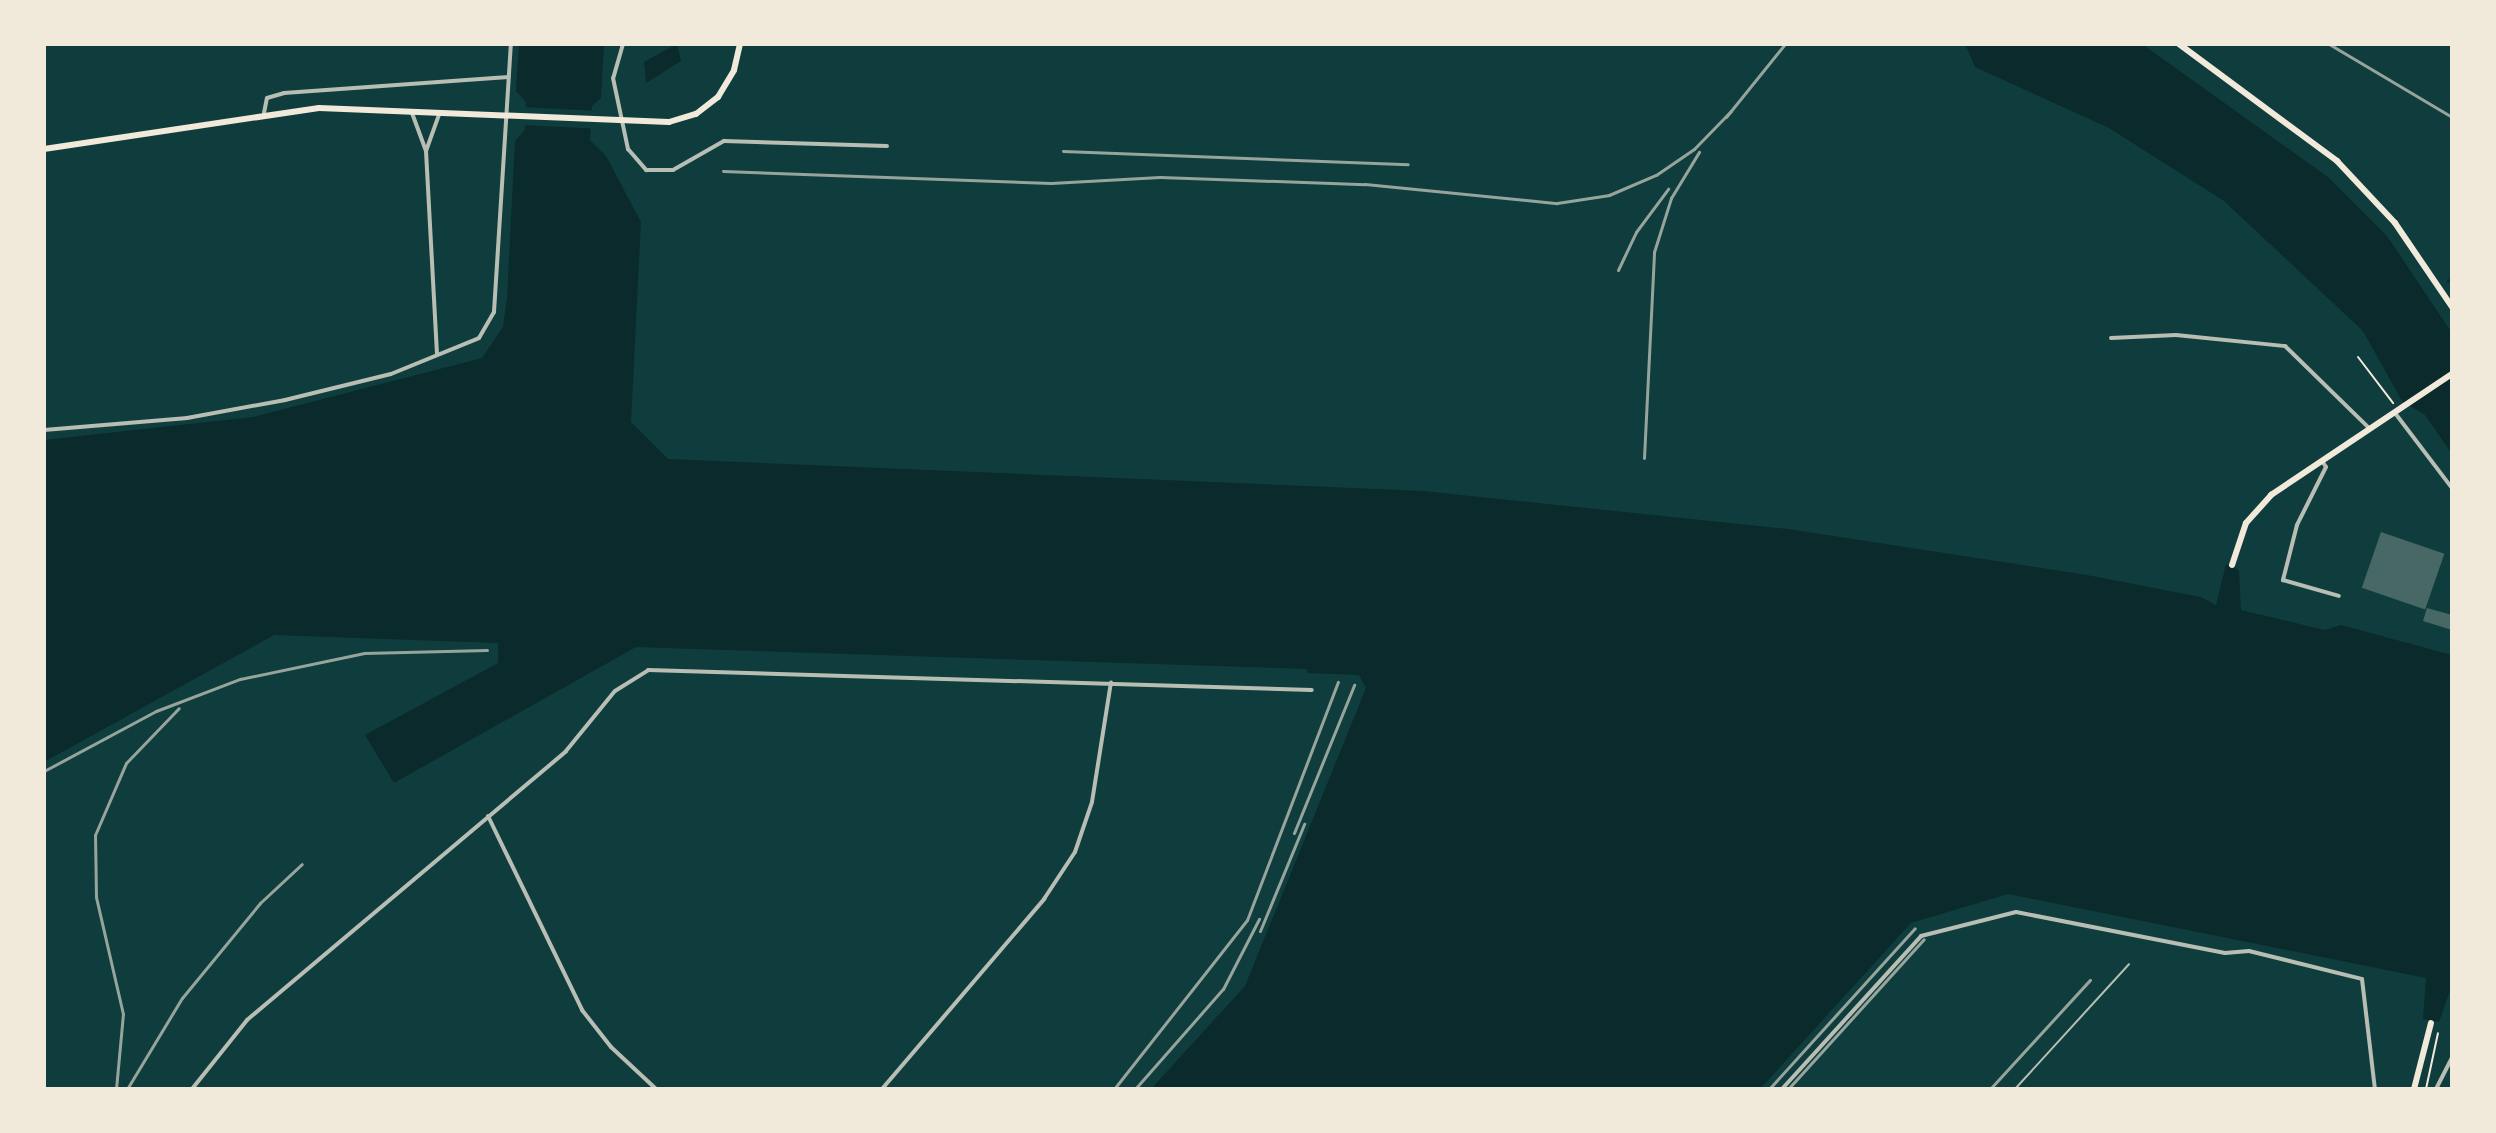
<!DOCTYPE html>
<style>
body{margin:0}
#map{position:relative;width:2496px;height:1133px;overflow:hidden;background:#0f3d3e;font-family:"Alegreya Sans",sans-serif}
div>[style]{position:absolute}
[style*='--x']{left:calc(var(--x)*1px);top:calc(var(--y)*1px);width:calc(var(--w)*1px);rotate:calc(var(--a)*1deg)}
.water>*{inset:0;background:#0a2a2b}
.pier>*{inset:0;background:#0f3d3e;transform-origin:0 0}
.stream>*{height:3px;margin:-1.5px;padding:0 1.5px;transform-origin:1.5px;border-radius:1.5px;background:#0a2a2b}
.building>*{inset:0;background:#486865;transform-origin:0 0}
.path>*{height:2px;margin:-1px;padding:0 1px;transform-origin:1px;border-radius:1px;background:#f1e9da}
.service>*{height:2px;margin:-1px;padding:0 1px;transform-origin:1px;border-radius:1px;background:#b8beb3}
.minor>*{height:4px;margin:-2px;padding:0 2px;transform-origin:2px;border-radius:2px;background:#b8beb3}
.secondary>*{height:6px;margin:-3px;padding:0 3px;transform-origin:3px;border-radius:3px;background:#f1e9da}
.rail>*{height:3px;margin:-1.5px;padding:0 1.5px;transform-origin:1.5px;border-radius:1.5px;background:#97a49c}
span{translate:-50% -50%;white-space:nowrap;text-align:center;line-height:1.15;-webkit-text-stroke:8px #f1e9da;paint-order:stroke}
.frame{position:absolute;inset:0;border:46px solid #f1e9da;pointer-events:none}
</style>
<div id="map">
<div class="water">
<div style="clip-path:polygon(519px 44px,604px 44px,601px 98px,592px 106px,590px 140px,606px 156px,641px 222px,631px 422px,668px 459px,1423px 491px,1788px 529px,2087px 575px,2201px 597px,2216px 605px,2226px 564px,2239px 570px,2241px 610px,2325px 630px,2341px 625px,2452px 655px,2452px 985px,2439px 1022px,2423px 1019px,2426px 978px,2008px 894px,1911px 923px,1760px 1089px,1151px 1089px,1245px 986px,1366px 688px,1359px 675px,1307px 673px,1307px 669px,636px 647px,394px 783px,365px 735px,498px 663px,498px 643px,274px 635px,44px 762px,44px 440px,253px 417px,482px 358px,503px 327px,507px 297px,515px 141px,525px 130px,526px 102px,516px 91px)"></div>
<div style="clip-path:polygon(677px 44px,681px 61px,646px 83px,644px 62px)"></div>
<div style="clip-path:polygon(1965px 44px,2142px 44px,2328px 177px,2387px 236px,2452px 333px,2452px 454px,2425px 415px,2402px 401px,2363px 331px,2224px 201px,2109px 128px,1975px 67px)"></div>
</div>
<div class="pier">
<div style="left:522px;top:107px;width:74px;height:18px;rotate:3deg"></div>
</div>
<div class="stream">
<div style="--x:2448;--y:281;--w:5;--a:-37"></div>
</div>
<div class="building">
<div style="left:2381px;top:532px;width:67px;height:59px;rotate:19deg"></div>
<div style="clip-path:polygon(2427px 608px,2452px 615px,2452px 630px,2423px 621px)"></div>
</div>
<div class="path">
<div style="--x:2358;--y:357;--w:58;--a:52.7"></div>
<div style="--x:2426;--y:1089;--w:57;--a:-77.9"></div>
</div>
<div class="service">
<div style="--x:2015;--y:1089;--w:169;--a:-47.6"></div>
</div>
<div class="minor">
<div style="--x:623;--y:44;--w:35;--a:106"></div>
<div style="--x:613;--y:78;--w:73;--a:78.1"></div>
<div style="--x:628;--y:149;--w:28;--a:49"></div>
<div style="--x:646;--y:170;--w:27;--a:0"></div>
<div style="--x:673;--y:170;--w:59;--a:-29.6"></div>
<div style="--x:724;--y:141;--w:163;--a:1.8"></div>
<div style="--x:264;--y:113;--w:15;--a:-79"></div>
<div style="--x:267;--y:98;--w:18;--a:-16"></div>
<div style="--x:284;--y:93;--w:225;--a:-4.1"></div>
<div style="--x:412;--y:113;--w:40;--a:69.8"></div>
<div style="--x:426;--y:151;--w:204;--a:86.9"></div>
<div style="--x:426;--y:151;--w:41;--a:-70.3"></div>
<div style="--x:2111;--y:338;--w:65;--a:-2.6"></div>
<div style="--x:2176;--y:335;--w:110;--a:5.8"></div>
<div style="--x:2285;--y:346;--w:119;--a:44.3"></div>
<div style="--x:2395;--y:413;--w:94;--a:52.8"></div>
<div style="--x:44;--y:430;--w:144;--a:-4.8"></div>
<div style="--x:187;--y:418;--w:100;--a:-10.4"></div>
<div style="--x:285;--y:400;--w:109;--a:-13.8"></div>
<div style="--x:391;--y:374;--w:95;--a:-22.2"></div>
<div style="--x:479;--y:338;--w:30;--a:-60"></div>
<div style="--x:494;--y:312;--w:269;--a:-86.4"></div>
<div style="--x:2322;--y:461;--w:7;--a:56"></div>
<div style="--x:2326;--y:467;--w:65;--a:116.6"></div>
<div style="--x:2297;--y:525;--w:57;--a:104.3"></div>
<div style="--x:2283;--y:580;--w:58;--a:15.9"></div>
<div style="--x:488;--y:816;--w:216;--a:64.1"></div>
<div style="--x:582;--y:1010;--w:47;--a:51.9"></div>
<div style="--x:611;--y:1047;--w:62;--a:43"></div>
<div style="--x:192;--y:1089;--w:88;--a:-51.4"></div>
<div style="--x:247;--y:1020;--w:417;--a:-40.1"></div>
<div style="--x:566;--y:751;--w:77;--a:-50.8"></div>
<div style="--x:615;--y:691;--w:39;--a:-32"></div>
<div style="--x:648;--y:670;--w:664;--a:1.73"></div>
<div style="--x:882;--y:1089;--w:250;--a:-49.5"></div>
<div style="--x:1044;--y:899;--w:56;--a:-56.6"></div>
<div style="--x:1075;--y:852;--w:53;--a:-71.2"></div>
<div style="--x:1092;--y:802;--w:121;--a:-81"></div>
<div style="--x:1782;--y:1089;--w:207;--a:-47.7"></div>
<div style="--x:1921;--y:936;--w:98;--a:-14.2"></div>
<div style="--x:2016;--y:912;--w:213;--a:11.1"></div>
<div style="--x:2225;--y:953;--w:24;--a:-5"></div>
<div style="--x:2249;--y:951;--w:116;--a:13.9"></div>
<div style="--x:2362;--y:979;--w:111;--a:83.3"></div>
<div style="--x:2436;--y:1089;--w:36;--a:-63"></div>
</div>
<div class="secondary">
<div style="--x:2179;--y:44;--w:197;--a:36.5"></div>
<div style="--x:2337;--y:161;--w:85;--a:46.9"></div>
<div style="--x:2395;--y:223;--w:102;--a:55.8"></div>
<div style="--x:44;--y:149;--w:278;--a:-8.5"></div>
<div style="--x:319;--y:108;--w:350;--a:2.3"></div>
<div style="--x:669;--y:122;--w:28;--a:-17"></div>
<div style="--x:696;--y:114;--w:28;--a:-38"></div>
<div style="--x:718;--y:97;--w:31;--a:-59"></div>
<div style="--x:734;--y:70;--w:27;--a:-77"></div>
<div style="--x:2232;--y:565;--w:44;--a:-71.6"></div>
<div style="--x:2246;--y:523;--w:38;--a:-48"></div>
<div style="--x:2271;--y:495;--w:218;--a:-33.8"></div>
<div style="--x:2414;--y:1089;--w:68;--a:-75.6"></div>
</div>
<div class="rail">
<div style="--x:2329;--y:44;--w:143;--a:30.7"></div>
<div style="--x:1726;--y:117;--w:94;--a:-51.1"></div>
<div style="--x:1063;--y:151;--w:345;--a:2.2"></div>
<div style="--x:723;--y:171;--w:328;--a:2.1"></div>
<div style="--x:1051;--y:183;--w:109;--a:-3.2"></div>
<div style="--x:1160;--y:177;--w:205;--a:2"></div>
<div style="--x:1365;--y:184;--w:193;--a:5.7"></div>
<div style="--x:1557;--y:203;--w:53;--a:-8.7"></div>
<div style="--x:1609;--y:195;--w:51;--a:-23.1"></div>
<div style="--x:1656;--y:175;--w:46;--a:-34.4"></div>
<div style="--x:1694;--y:149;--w:53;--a:-45.8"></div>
<div style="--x:1618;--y:270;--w:42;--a:-64.7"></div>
<div style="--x:1636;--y:232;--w:54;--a:-53.3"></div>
<div style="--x:1644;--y:458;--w:206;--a:-87.2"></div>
<div style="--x:1654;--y:252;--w:57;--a:-72.5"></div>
<div style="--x:1671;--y:198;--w:54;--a:-58.7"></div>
<div style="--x:44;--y:771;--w:127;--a:-28.2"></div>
<div style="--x:156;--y:711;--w:90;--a:-20.9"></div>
<div style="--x:240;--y:679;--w:127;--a:-11.8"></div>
<div style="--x:364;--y:653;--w:123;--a:-1.4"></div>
<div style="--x:1294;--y:833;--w:160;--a:-67.9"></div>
<div style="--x:1260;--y:931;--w:116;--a:-67.6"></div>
<div style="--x:116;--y:1089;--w:75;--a:-84.7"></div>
<div style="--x:123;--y:1014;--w:120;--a:-103"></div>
<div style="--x:96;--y:897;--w:62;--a:-90.9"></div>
<div style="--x:95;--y:835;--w:78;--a:-66.7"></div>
<div style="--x:126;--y:763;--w:76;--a:-46.1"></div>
<div style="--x:127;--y:1089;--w:106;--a:-58.9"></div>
<div style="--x:182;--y:998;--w:123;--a:-50.6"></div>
<div style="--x:260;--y:903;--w:57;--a:-42.9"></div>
<div style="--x:1114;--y:1089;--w:215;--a:-51.8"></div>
<div style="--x:1247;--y:920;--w:255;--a:-69.1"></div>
<div style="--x:1135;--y:1089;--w:133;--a:-48.7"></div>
<div style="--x:1223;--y:989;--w:79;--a:-62.8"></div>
<div style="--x:1769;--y:1089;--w:217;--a:-47.8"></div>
<div style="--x:1788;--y:1089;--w:202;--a:-47.8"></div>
<div style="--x:1990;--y:1089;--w:148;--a:-47.5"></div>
</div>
<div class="frame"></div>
</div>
